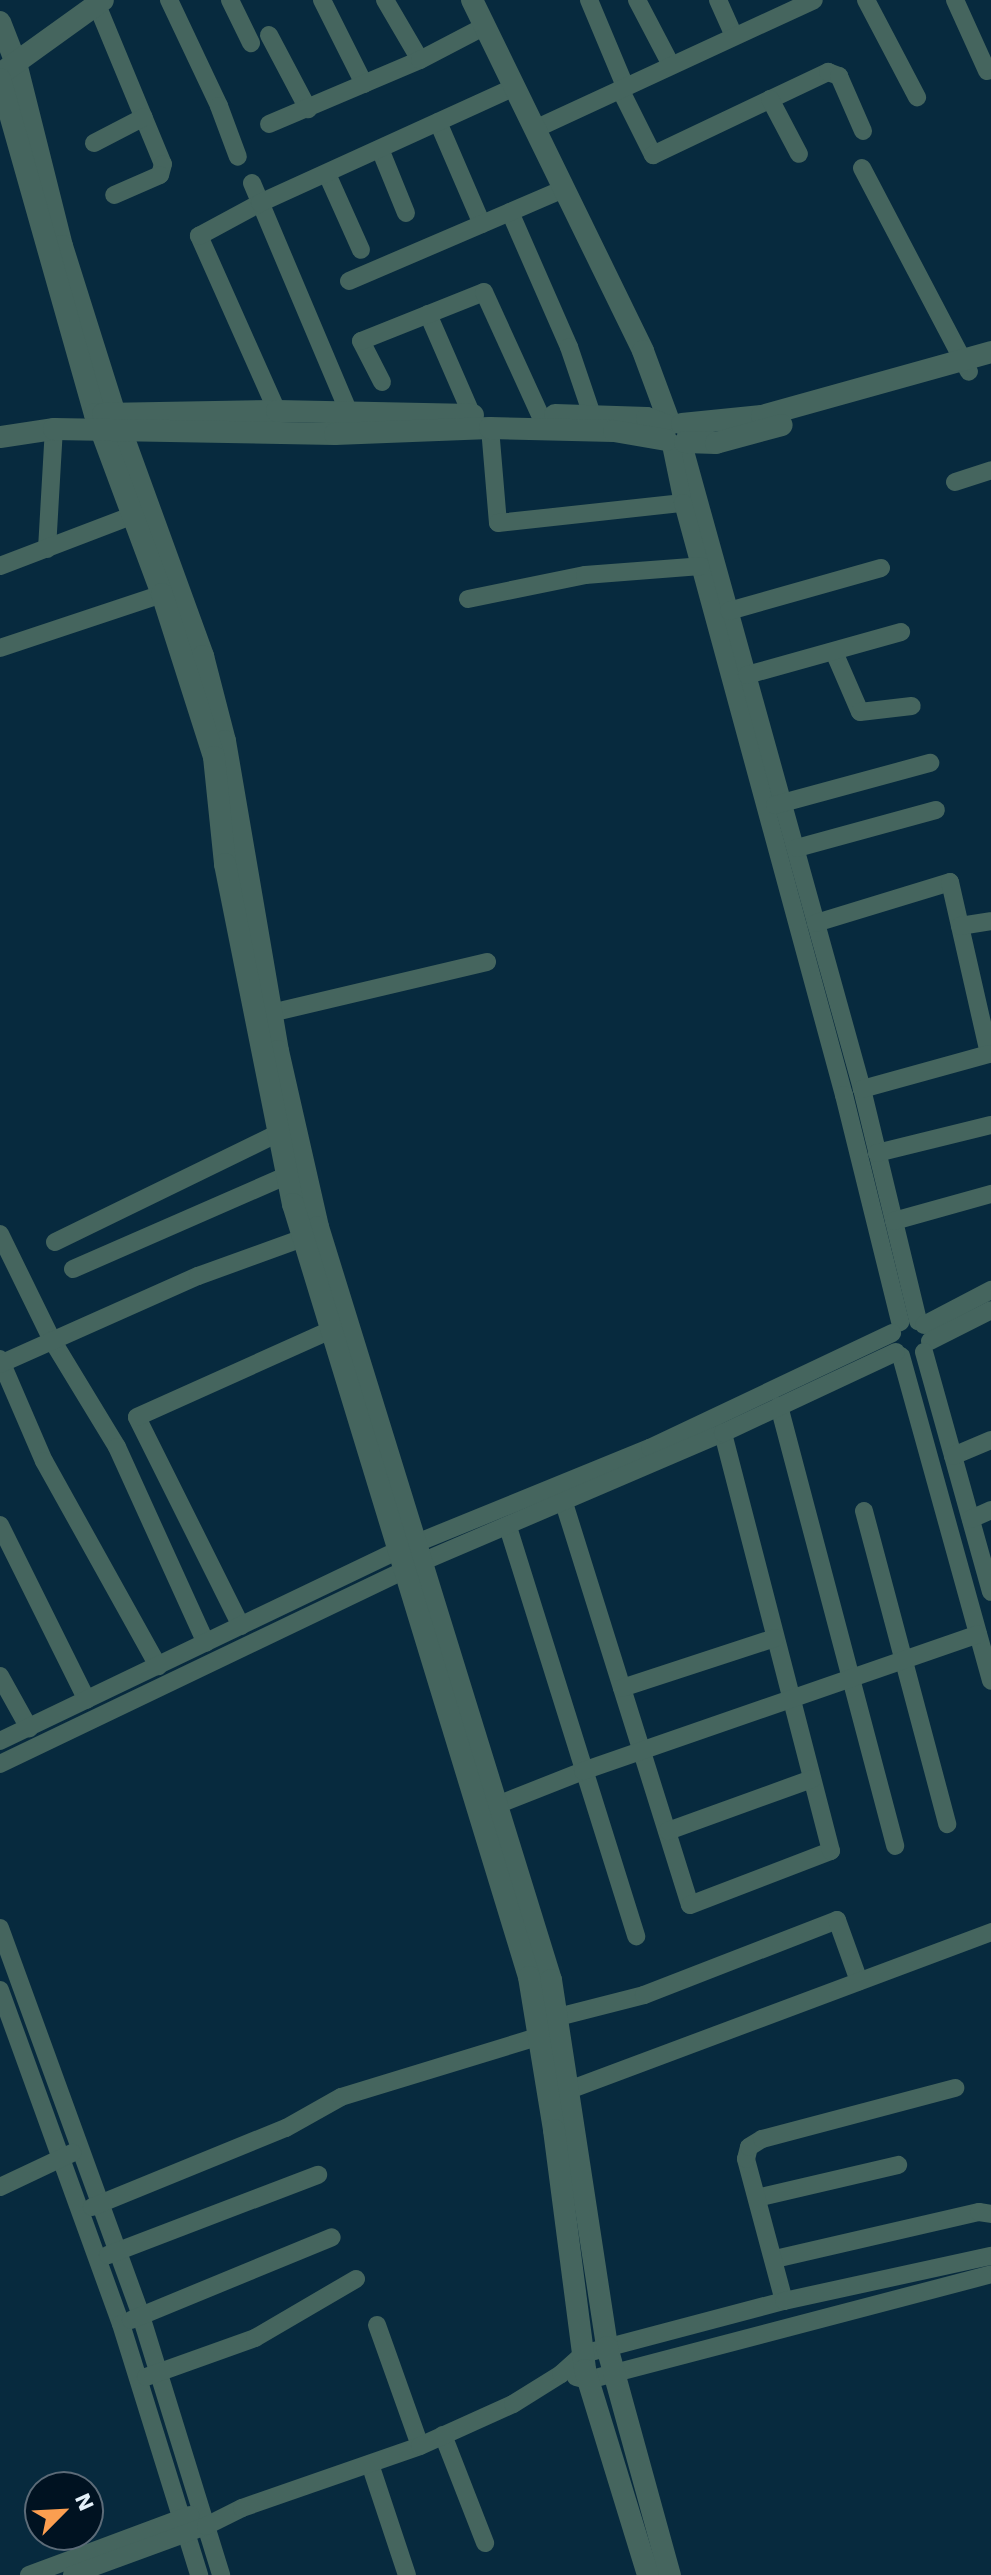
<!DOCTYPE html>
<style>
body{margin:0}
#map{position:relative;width:991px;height:2575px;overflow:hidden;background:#072a3e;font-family:"Work Sans",sans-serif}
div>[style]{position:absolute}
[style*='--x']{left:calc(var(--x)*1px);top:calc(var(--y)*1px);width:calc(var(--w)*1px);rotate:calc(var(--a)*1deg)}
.minor>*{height:18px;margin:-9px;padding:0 9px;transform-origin:9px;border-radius:9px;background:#45655e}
.tertiary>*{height:22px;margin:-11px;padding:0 11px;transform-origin:11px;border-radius:11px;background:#45655e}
span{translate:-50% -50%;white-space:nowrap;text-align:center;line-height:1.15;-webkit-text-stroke:8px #001221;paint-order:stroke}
.north{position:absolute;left:24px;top:2471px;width:80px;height:80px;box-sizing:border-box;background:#001221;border:2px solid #5c6b78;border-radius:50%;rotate:66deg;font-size:22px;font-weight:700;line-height:32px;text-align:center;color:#e5f1fa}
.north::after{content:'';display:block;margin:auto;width:28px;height:36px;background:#fb9e50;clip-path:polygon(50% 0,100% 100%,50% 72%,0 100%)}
</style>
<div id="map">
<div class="minor">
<div style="--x:169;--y:0;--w:117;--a:64.7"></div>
<div style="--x:219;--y:106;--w:54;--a:69.6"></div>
<div style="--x:230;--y:0;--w:48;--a:64"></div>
<div style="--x:322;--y:0;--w:94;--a:63.4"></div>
<div style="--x:385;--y:0;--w:69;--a:59.7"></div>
<div style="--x:589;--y:0;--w:93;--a:67.3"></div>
<div style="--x:637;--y:0;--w:73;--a:62.4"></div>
<div style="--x:718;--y:0;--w:39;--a:66"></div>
<div style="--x:866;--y:0;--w:110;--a:62.3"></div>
<div style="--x:955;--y:0;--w:78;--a:65.7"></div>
<div style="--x:97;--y:5;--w:172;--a:67.5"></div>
<div style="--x:163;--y:164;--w:11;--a:105"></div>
<div style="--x:160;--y:175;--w:50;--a:156.5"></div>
<div style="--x:269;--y:35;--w:84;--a:62.2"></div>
<div style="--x:620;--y:89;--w:74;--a:63.4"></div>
<div style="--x:653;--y:155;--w:194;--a:-25.4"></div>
<div style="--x:828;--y:72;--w:12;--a:20"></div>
<div style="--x:839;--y:76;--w:60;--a:66.4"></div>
<div style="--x:770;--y:99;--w:62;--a:62.2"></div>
<div style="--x:438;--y:122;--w:111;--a:66.7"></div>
<div style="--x:269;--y:124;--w:164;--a:-23"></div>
<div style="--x:420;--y:60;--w:73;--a:-27.6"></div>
<div style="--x:535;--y:129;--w:307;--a:-24.8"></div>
<div style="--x:94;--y:143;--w:56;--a:-27.5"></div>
<div style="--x:380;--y:149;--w:69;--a:67.9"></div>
<div style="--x:862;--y:168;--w:230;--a:62.3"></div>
<div style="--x:327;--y:174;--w:83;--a:65.9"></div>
<div style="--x:252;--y:183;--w:259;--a:67.1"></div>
<div style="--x:510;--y:212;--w:147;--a:66.4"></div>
<div style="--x:569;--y:347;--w:72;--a:71.3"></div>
<div style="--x:349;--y:281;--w:234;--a:-23.2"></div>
<div style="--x:428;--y:314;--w:110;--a:66.5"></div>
<div style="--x:382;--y:382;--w:46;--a:-117.1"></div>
<div style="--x:361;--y:341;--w:132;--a:-21.7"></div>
<div style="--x:484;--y:292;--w:135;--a:65.5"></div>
<div style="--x:277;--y:411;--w:192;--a:-114"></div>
<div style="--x:199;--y:236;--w:69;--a:-28.4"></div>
<div style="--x:260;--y:203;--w:279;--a:-24.5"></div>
<div style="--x:490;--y:428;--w:95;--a:85.2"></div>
<div style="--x:498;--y:523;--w:186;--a:-6.2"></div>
<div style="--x:683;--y:444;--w:669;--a:74.49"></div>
<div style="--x:862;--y:1089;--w:239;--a:76.4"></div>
<div style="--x:671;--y:445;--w:59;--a:78.3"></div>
<div style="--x:683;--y:503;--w:614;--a:74.79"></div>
<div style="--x:844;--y:1095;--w:234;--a:76.1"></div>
<div style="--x:955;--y:482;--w:38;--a:-18"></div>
<div style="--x:47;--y:549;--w:120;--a:-86.7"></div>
<div style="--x:0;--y:566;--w:154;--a:-20.9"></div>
<div style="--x:468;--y:599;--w:119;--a:-11.6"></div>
<div style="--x:585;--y:575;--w:116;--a:-4.4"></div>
<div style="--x:729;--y:611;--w:158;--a:-15.8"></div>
<div style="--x:0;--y:648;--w:171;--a:-18.4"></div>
<div style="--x:834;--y:652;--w:65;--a:66.6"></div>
<div style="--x:860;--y:712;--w:52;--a:-6.6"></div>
<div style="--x:747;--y:675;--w:160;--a:-15.6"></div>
<div style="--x:775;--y:805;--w:161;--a:-15.2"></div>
<div style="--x:797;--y:848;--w:144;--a:-15.3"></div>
<div style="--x:816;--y:923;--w:140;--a:-17"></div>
<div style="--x:950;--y:882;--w:176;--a:77.2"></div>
<div style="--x:989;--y:1054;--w:132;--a:164.6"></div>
<div style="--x:960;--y:926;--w:31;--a:-9"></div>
<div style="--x:271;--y:1013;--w:222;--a:-13.3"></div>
<div style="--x:877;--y:1153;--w:117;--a:-13.8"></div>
<div style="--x:894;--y:1221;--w:101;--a:-15.6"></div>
<div style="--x:0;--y:1234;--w:118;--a:63.9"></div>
<div style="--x:52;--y:1340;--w:125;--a:58.7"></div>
<div style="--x:117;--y:1447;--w:215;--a:65.6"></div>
<div style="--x:55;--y:1242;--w:248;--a:-26"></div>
<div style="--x:73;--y:1269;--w:244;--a:-23.6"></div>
<div style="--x:924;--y:1325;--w:76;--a:-27.6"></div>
<div style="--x:930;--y:1341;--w:68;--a:-26.9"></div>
<div style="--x:924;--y:1352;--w:249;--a:74.4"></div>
<div style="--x:901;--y:1356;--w:337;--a:74.5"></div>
<div style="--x:0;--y:1359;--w:111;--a:66.7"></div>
<div style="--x:44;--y:1461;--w:235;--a:60.9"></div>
<div style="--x:0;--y:1364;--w:217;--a:-24"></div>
<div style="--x:198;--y:1276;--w:112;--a:-19.9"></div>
<div style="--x:779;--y:1406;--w:455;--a:75.2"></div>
<div style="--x:953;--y:1456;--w:41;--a:-22.8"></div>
<div style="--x:564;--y:1503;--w:421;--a:72.6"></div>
<div style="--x:690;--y:1905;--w:151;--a:-21"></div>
<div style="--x:831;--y:1851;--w:432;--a:-104.5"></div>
<div style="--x:864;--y:1511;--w:324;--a:75.1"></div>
<div style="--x:971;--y:1519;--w:22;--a:-24"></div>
<div style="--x:0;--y:1525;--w:195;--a:63.6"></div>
<div style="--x:508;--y:1527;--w:429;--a:72.6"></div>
<div style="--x:241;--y:1626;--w:233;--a:-116.5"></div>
<div style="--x:137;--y:1417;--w:213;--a:-24.2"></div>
<div style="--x:0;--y:1676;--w:60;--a:60.9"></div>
<div style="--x:622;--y:1688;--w:161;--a:-18.1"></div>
<div style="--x:0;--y:1741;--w:440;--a:-25.6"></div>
<div style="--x:397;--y:1551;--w:273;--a:-22.2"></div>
<div style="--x:650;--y:1448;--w:268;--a:-25.4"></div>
<div style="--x:0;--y:1764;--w:470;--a:-25.6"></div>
<div style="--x:424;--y:1561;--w:325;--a:-23.2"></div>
<div style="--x:723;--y:1433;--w:191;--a:-25.1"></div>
<div style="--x:487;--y:1809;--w:103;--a:-21.6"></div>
<div style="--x:583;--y:1771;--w:418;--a:-19.1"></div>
<div style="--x:668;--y:1831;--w:153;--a:-19.9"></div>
<div style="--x:0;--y:1928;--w:413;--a:70"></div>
<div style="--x:141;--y:2316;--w:271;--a:72.8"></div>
<div style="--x:0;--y:1990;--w:355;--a:70.1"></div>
<div style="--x:121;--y:2324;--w:263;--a:72.7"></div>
<div style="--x:558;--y:2017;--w:89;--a:-14.3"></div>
<div style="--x:644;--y:1995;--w:207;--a:-21.2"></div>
<div style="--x:837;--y:1920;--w:65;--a:70.2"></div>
<div style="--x:569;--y:2090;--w:451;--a:-20.5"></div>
<div style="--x:0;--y:2187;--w:80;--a:-25.3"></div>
<div style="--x:757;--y:2198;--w:145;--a:-13.2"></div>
<div style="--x:92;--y:2207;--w:209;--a:-22.2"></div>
<div style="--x:286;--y:2128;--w:63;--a:-29.4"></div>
<div style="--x:341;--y:2097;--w:208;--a:-17"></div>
<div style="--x:108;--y:2255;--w:225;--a:-20.9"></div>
<div style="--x:775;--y:2259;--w:209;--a:-13"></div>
<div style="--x:979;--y:2212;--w:12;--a:9"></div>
<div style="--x:784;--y:2301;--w:147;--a:-105"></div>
<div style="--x:746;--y:2159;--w:12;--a:-76"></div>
<div style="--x:749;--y:2147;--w:15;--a:-32"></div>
<div style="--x:762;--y:2139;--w:200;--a:-14.8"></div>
<div style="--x:131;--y:2320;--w:217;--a:-22.4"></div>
<div style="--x:377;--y:2325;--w:128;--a:70.4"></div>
<div style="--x:146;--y:2377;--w:116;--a:-19.7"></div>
<div style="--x:255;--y:2338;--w:117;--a:-30.3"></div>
<div style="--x:576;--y:2377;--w:12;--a:14"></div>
<div style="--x:588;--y:2380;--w:417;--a:-14.7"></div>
<div style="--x:443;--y:2435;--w:116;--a:68.7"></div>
<div style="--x:370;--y:2464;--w:117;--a:71.6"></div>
<div style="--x:29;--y:2575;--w:172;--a:-20.4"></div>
<div style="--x:72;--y:2575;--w:143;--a:-20.1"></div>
<div style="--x:206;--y:2526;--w:40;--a:-26.6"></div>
<div style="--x:242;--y:2508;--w:188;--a:-19.2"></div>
<div style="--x:420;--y:2446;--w:102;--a:-24.3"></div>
<div style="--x:513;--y:2404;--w:57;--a:-32"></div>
<div style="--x:561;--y:2374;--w:30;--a:-42"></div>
<div style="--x:583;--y:2354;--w:208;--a:-14.8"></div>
<div style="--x:784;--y:2301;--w:212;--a:-12.3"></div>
</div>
<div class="tertiary">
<div style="--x:472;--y:0;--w:390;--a:64"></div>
<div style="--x:643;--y:351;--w:78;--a:69.7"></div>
<div style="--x:0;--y:22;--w:44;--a:68.7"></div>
<div style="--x:16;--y:63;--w:189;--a:75.9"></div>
<div style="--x:62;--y:246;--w:176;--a:72.5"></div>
<div style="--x:115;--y:414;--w:258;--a:70"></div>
<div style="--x:203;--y:656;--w:88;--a:75.5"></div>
<div style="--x:225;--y:741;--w:314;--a:80.3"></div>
<div style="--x:278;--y:1051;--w:180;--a:77.2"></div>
<div style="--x:318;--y:1227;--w:788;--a:72.81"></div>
<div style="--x:551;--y:1980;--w:371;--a:81.3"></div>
<div style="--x:607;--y:2347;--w:237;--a:74.6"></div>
<div style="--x:7;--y:69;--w:118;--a:-35.7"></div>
<div style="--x:0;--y:79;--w:348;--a:74.2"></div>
<div style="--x:95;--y:414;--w:192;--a:69.6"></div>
<div style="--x:162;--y:594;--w:171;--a:72.3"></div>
<div style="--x:214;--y:757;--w:108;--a:84.1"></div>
<div style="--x:225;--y:864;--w:347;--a:78.7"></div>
<div style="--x:293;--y:1204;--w:808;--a:73.02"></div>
<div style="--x:529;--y:1977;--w:155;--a:80.7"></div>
<div style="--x:554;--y:2130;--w:242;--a:82.6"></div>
<div style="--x:585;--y:2370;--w:214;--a:72.9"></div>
<div style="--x:103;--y:414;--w:174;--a:-1"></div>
<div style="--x:277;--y:411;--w:196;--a:1.2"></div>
<div style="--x:555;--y:415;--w:92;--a:1.9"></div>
<div style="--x:647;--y:418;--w:22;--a:21"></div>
<div style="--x:682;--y:424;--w:80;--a:-5.7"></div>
<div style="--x:762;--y:416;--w:238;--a:-15.6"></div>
<div style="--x:0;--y:437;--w:55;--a:-8.4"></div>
<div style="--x:54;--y:429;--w:281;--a:1"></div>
<div style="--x:335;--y:434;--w:155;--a:-2.2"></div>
<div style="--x:490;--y:428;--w:124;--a:1.4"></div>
<div style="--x:614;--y:431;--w:53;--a:9.8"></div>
<div style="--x:685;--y:442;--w:31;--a:2"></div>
<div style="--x:716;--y:443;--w:68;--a:-15.3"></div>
</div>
<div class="north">N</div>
</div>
